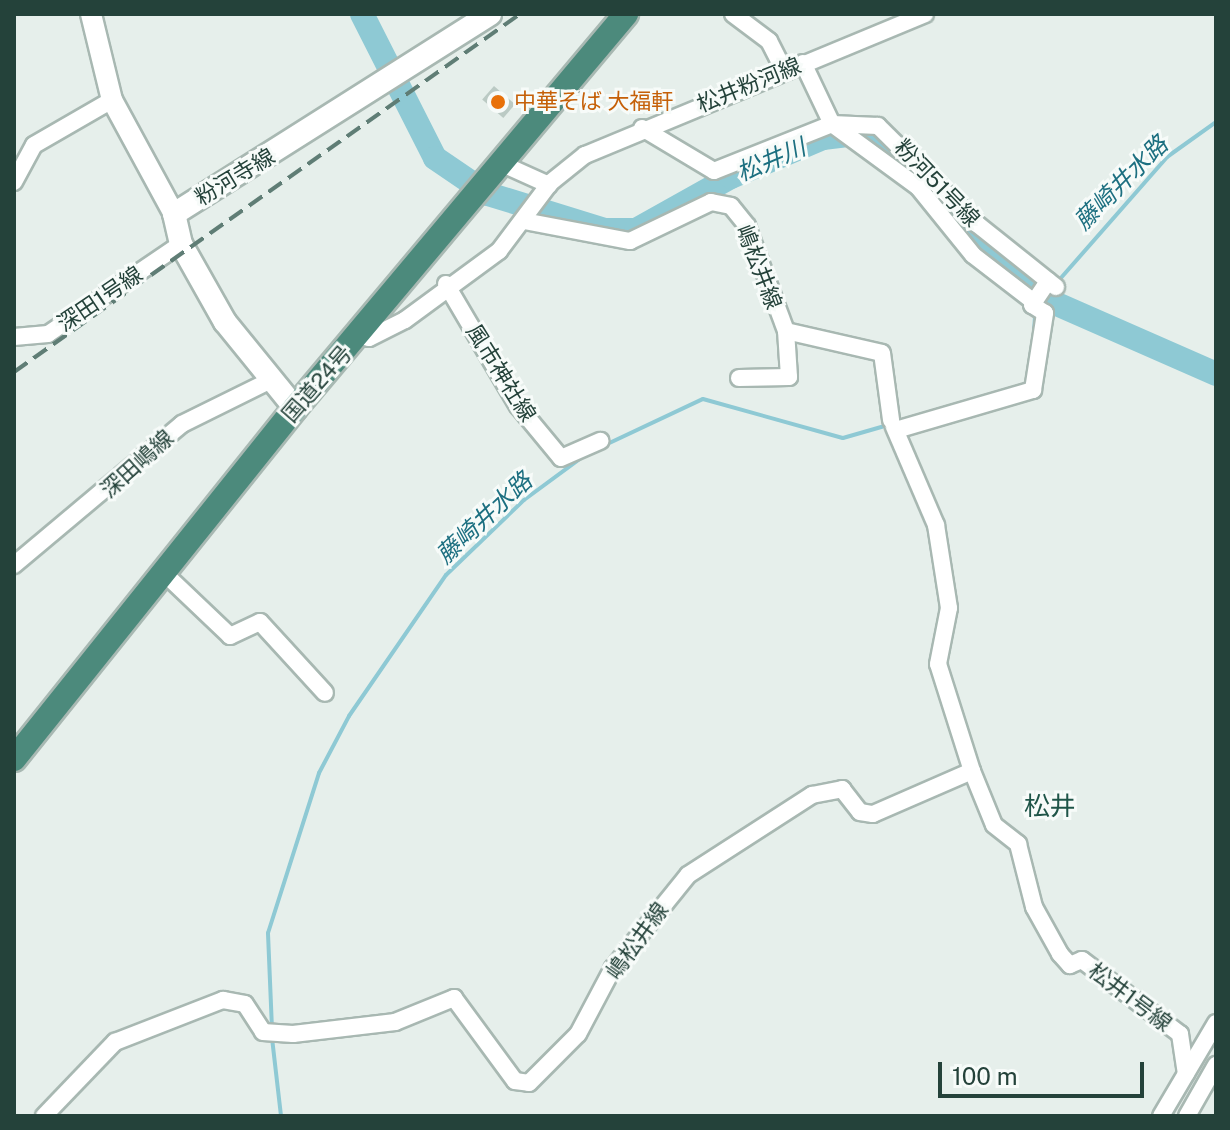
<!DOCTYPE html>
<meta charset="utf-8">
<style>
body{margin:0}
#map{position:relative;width:1230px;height:1130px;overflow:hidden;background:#e6efeb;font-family:"Public Sans","Noto Sans JP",sans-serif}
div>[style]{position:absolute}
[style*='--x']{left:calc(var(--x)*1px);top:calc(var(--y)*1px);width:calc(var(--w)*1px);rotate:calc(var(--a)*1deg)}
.stream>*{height:4px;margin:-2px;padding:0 2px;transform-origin:2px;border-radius:2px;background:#8ec9d4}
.river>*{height:24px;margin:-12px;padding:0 12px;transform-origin:12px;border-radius:12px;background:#8ec9d4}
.building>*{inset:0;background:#bbcac4;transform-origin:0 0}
.roads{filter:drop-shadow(2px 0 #a8b8b2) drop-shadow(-2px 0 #a8b8b2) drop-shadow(0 2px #a8b8b2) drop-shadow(0 -2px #a8b8b2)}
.minor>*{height:16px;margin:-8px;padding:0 8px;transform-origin:8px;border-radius:8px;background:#fff}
.tertiary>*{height:20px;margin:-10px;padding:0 10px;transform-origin:10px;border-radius:10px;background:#fff}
.secondary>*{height:22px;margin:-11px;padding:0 11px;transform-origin:11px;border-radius:11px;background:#fff}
.trunk>*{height:24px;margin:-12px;padding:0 12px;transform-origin:12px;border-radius:12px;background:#4c8a7c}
.rail>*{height:4px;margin-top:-2px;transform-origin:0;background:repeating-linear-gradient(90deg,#5f7d75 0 16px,transparent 0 24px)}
.dots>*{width:22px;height:22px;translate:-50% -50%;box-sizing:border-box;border:4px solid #f7fbf9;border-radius:50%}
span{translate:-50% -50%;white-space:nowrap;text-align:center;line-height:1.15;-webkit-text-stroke:6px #f7fbf9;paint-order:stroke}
.street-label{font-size:22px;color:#24423a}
.food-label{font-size:22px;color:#c56008}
.left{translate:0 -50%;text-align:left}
.water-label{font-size:24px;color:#1c6f80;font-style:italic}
.quarter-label{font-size:26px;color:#1f5548}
.frame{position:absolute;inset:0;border:16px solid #24423a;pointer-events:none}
.scale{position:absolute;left:938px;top:1062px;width:206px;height:36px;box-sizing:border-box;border:4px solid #24423a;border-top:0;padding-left:10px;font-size:24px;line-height:28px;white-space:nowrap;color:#24423a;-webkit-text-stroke:6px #f7fbf9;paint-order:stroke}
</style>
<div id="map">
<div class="stream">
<div style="--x:1060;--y:279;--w:162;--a:-48.7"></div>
<div style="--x:1167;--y:157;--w:60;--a:-35.5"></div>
<div style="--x:1034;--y:331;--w:13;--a:-86"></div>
<div style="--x:900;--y:421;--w:55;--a:-16.8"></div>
<div style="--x:603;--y:446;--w:110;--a:-25.2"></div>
<div style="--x:703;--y:399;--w:145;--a:15.6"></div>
<div style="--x:843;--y:438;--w:47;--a:-16.1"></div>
<div style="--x:272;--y:1029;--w:96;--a:-92.4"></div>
<div style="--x:268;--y:933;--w:168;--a:-72.3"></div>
<div style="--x:319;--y:773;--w:64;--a:-62.2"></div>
<div style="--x:349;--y:716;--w:171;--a:-55.5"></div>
<div style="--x:446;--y:575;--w:108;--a:-43.9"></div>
<div style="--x:524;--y:500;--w:71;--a:-36.4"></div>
<div style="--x:272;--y:1038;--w:79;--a:83.4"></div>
</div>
<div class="river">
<div style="--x:362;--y:14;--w:161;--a:63.1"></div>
<div style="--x:435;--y:158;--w:64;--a:34.2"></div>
<div style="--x:488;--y:194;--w:122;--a:17.1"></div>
<div style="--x:605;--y:230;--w:31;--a:0"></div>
<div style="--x:636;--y:230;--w:109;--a:-29.2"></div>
<div style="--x:731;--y:177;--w:100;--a:-23"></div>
<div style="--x:823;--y:138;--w:35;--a:-7"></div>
<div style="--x:858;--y:134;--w:49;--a:31.8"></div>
<div style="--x:900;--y:160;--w:190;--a:45"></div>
<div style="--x:1034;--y:294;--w:199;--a:23.7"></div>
</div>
<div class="building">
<div style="left:494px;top:86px;width:28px;height:18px;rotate:41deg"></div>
</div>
<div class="roads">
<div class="minor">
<div style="--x:733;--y:14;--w:45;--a:36.9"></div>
<div style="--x:769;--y:41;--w:34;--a:63"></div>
<div style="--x:803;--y:63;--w:68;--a:64.6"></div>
<div style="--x:832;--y:124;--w:46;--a:2.5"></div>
<div style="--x:878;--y:126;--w:139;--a:44.7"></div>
<div style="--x:977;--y:224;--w:101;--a:38.6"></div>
<div style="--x:642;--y:128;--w:84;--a:30.8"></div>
<div style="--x:714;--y:171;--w:127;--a:-21.7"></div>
<div style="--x:832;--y:124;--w:107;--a:36.2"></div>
<div style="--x:918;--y:187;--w:87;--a:51"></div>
<div style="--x:973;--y:255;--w:77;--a:37.6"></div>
<div style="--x:498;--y:162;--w:56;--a:24.3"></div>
<div style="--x:14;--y:182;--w:42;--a:-61.6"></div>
<div style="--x:34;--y:145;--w:90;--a:-30"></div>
<div style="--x:524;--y:221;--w:108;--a:10.7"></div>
<div style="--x:630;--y:241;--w:90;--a:-25.7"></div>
<div style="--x:711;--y:202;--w:20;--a:11"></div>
<div style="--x:731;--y:206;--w:26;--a:51"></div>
<div style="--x:747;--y:226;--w:112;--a:69.6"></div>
<div style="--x:786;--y:331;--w:98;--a:12.9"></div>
<div style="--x:882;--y:353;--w:68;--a:82.3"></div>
<div style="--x:446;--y:284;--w:142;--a:59.5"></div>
<div style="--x:518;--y:406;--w:67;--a:50.4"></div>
<div style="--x:561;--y:458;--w:43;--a:-23.6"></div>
<div style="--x:359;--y:336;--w:10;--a:11"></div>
<div style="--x:369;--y:338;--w:40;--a:-26.6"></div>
<div style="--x:405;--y:320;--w:117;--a:-36.3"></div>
<div style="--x:499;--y:251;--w:85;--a:-53.1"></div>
<div style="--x:550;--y:183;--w:45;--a:-38.7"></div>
<div style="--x:585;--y:155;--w:368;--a:-22.5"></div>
<div style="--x:14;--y:337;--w:34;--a:-5"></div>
<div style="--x:48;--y:334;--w:161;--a:-34.1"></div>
<div style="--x:739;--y:378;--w:50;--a:-1.1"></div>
<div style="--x:789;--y:377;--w:46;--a:-93.7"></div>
<div style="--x:896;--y:430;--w:143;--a:-16.3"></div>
<div style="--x:1033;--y:390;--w:78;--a:-81.1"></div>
<div style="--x:1045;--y:313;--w:15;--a:-148"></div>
<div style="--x:1032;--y:305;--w:29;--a:-56"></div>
<div style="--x:14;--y:565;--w:219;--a:-40"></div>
<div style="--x:182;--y:424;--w:99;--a:-26.3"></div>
<div style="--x:165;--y:574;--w:90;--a:43.6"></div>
<div style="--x:230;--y:636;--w:33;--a:-25"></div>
<div style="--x:260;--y:622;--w:96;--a:47.5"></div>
<div style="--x:972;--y:771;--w:58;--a:67.8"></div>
<div style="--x:994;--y:825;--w:31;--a:38"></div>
<div style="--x:1018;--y:844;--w:65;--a:75.7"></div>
<div style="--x:1034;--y:907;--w:54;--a:61"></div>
<div style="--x:1060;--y:954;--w:15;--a:48"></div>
<div style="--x:1070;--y:965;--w:13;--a:-23"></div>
<div style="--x:1082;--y:960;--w:123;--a:37.1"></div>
<div style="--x:1180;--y:1034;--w:40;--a:81.5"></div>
<div style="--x:44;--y:1116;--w:103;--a:-46.2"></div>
<div style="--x:115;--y:1042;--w:116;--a:-21.3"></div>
<div style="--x:223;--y:1000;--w:22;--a:10"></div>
<div style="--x:245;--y:1004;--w:33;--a:57"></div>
<div style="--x:263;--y:1032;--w:30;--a:4"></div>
<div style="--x:293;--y:1034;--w:103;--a:-6.7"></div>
<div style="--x:395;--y:1022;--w:64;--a:-22.1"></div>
<div style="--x:454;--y:998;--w:103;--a:53.7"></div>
<div style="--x:515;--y:1081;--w:14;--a:8"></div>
<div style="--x:529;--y:1083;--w:69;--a:-45"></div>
<div style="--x:578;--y:1034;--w:75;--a:-62.1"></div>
<div style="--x:613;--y:968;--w:119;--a:-51.1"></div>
<div style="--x:688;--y:875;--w:148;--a:-32.8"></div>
<div style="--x:812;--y:795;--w:31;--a:-11"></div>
<div style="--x:842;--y:789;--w:29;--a:52"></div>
<div style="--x:860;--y:812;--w:13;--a:9"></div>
<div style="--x:873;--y:814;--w:108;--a:-23.5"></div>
<div style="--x:972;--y:771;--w:112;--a:-107.6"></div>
<div style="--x:938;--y:664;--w:57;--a:-78.9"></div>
<div style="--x:949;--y:608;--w:84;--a:-98.9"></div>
<div style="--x:936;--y:525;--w:107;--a:-113.2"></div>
<div style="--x:1161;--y:1116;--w:108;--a:-59.4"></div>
<div style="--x:1187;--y:1116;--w:59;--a:-60.4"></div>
</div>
<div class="tertiary">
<div style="--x:91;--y:14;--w:89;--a:76.3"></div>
<div style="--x:112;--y:100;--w:130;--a:61.5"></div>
</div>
<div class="secondary">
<div style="--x:295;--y:408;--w:111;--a:-129.1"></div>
<div style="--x:225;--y:322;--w:90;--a:-119.4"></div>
<div style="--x:181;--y:244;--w:31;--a:-103"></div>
<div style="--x:174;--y:214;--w:374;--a:-32.3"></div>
</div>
<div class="trunk">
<div style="--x:14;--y:759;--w:450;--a:-51.3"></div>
<div style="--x:295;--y:408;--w:515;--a:-49.97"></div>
</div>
</div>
<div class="rail">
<div style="--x:14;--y:372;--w:620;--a:-35.28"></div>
</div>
<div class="dots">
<div style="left:498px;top:102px;background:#e8710a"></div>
</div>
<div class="street-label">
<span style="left:749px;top:85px;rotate:-22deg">松井粉河線</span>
<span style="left:235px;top:177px;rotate:-31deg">粉河寺線</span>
<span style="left:937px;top:183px;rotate:46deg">粉河51号線</span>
<span style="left:759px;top:267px;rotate:69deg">嶋松井線</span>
<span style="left:100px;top:299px;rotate:-34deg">深田1号線</span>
<span style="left:501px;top:373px;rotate:58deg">風市神社線</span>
<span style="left:317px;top:384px;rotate:-49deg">国道24号</span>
<span style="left:137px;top:464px;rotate:-42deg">深田嶋線</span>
<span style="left:637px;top:941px;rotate:-54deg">嶋松井線</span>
<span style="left:1130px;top:997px;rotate:37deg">松井1号線</span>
</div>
<div class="food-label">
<span class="left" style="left:514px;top:102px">中華そば 大福軒</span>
</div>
<div class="water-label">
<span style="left:771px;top:160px;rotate:-23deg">松井川</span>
<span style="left:1121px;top:183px;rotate:-45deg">藤崎井水路</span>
<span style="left:484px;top:518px;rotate:-43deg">藤崎井水路</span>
</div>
<div class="quarter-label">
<span style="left:1050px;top:806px">松井</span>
</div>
<div class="frame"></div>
<div class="scale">100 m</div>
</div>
